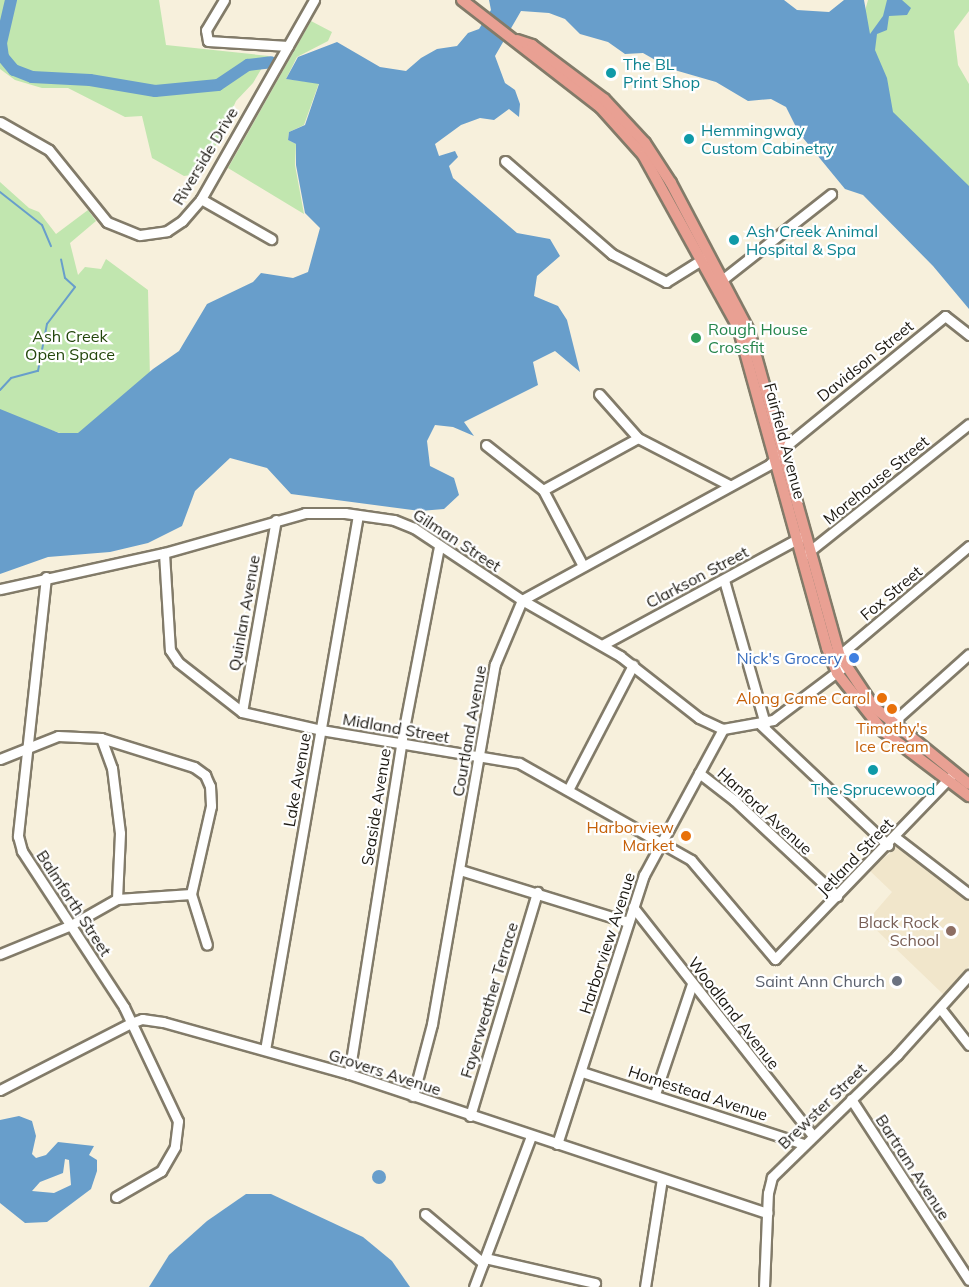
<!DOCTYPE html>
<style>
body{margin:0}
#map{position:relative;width:969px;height:1287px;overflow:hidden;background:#f7f0dc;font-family:Mulish,sans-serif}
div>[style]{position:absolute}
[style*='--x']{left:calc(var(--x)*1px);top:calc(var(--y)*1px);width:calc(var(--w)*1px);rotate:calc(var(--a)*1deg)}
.built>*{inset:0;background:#f1e6cb}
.green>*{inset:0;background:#c1e6af}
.water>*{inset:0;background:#689ecb}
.round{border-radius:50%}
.stream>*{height:2px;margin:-1px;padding:0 1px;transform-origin:1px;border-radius:1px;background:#689ecb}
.river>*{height:12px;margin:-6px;padding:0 6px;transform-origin:6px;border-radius:6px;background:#689ecb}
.roads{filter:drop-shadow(2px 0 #827b69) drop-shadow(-2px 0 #827b69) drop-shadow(0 2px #827b69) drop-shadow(0 -2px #827b69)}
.minor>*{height:9px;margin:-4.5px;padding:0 4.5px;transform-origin:4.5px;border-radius:4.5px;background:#fff}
.major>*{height:10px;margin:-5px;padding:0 5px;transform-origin:5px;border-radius:5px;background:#e9a093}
.dots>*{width:16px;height:16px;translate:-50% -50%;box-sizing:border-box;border:3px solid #fff;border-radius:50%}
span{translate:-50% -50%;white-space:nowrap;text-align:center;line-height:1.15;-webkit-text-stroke:4.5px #fff;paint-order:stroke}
.culture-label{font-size:16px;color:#0d838f}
.left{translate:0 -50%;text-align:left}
.street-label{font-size:16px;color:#1b1811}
.leisure-label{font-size:16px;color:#27864d}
.park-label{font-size:16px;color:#23460b}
.shop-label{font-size:16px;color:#366cbe}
.right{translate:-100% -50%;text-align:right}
.food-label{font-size:16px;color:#c56008}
.education-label{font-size:16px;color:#785e54}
.worship-label{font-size:16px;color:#5b616d}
</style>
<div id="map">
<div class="built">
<div style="clip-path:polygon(895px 842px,969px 898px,969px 966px,944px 995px,867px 921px,892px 892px,868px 869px,892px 852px)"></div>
</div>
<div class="green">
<div style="clip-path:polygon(0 0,159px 0,166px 45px,269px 56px,253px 83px,236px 101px,203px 173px,184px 176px,152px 158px,142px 116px,125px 117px,68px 88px,42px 88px,15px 80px,0 69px)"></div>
<div style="clip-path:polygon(868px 0,969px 0,969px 11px,954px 31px,958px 65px,969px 84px,969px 231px,885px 128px,855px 46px)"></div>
<div style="clip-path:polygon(311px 21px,332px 32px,328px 41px,297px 57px,286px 79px,319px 83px,304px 125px,289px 132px,288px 140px,296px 144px,295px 165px,304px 214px,228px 168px)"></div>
<div style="clip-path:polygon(0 182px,29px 208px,39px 212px,56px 234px,88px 210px,96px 221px,70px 243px,78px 275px,85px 267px,101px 269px,106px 259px,148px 290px,150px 379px,77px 438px,0 415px)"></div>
</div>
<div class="water">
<div style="clip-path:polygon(489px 0,784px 0,797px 10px,829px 12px,844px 0,864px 0,870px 34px,883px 16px,887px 0,902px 0,911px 8px,907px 15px,889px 16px,887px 30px,877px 34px,875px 50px,887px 78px,893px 112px,969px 186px,969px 309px,933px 266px,863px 195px,845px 189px,799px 133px,786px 107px,771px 99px,748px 101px,716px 82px,671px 69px,643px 53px,625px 54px,608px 42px,580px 34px,565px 19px,549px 13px,521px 11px,495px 56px,505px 83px,515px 90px,520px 104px,519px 117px,509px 109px,494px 120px,480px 118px,461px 125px,435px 144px,439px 156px,455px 151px,458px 157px,449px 166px,453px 178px,517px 233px,550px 239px,560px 256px,537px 276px,534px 296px,558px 306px,567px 320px,580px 372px,555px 351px,533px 362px,538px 385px,464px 422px,474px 436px,453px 427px,435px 425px,427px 441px,430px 466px,454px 478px,459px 495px,444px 509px,420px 511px,291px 494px,267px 468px,230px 458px,195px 491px,182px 526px,148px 543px,110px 552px,48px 557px,0 574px,0 409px,59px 433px,78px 433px,153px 369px,179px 351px,207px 304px,253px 282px,261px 273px,293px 278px,308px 272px,320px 228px,305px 213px,296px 165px,296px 144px,288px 140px,289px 132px,305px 125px,319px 84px,286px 79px,298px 57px,337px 42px,380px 67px,406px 71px,421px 58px,437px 49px,457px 46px,468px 33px,479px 29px,491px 10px)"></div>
<div style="clip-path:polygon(evenodd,19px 1116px,32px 1121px,36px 1136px,32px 1154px,36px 1158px,46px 1155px,58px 1142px,94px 1146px,89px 1155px,97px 1160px,97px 1171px,91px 1189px,47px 1222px,25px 1223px,0 1203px,0 1120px,19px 1116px,65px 1159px,69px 1160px,71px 1185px,54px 1193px,32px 1191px,40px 1182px,63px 1173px,65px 1159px)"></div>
<div class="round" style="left:372px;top:1170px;width:14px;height:14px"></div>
<div style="clip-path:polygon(246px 1194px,271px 1194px,363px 1237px,392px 1261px,410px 1287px,149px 1287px,169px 1255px,207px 1221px)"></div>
</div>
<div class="stream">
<div style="--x:0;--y:192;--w:53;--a:38.2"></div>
<div style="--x:42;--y:225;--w:23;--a:67"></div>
<div style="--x:0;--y:390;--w:16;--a:-47"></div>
<div style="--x:11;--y:378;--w:28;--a:-15"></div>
<div style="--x:38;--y:371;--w:48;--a:-79.2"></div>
<div style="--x:47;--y:324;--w:46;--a:-52.9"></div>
<div style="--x:75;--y:287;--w:13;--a:-138"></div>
<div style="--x:65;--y:278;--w:19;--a:-102"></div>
</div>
<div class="river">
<div style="--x:11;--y:0;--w:44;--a:103.1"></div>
<div style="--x:1;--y:43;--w:14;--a:82"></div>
<div style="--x:3;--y:57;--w:17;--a:50"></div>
<div style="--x:14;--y:70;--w:19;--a:21"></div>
<div style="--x:32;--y:77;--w:58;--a:3"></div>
<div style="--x:90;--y:80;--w:66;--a:9.6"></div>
<div style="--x:155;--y:91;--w:63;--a:-5.4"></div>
<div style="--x:218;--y:85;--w:36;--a:-34"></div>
<div style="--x:248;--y:65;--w:23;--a:-7"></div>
</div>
<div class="roads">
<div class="minor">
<div style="--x:224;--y:0;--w:35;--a:121"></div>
<div style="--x:206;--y:30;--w:11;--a:80"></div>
<div style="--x:208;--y:41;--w:80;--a:3.6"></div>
<div style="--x:0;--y:122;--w:56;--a:29.7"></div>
<div style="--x:49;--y:150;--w:92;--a:51.1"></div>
<div style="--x:107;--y:222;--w:35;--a:22"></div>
<div style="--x:140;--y:235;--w:27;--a:-8"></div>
<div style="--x:167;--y:231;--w:18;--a:-34"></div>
<div style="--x:182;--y:221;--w:29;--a:-49"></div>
<div style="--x:201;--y:199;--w:229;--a:-60.4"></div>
<div style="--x:505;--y:161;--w:142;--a:41"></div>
<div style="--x:612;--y:254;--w:61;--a:27.4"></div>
<div style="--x:666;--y:282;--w:47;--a:-32"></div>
<div style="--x:201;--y:199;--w:81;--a:29.7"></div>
<div style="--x:718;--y:283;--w:144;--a:-38.2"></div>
<div style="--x:599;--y:394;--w:59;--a:48.4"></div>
<div style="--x:638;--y:438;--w:102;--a:27.3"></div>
<div style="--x:486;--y:445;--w:73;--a:38.3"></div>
<div style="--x:543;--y:490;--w:86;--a:62.2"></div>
<div style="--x:543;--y:490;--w:108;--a:-28.7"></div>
<div style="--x:164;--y:553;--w:97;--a:86.5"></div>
<div style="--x:170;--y:650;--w:14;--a:56"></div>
<div style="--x:178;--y:662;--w:81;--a:38"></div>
<div style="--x:242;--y:712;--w:81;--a:12.8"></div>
<div style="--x:321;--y:730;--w:201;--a:9.5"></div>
<div style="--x:519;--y:763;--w:197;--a:29.4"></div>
<div style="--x:691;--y:860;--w:130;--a:49.7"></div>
<div style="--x:775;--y:959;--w:255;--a:-46.1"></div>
<div style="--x:806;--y:554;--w:208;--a:-38.6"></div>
<div style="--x:46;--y:577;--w:261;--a:96.2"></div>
<div style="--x:18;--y:836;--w:16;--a:75"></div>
<div style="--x:22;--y:851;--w:186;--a:56.8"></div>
<div style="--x:124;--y:1007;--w:126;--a:64.7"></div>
<div style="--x:178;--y:1121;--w:26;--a:97"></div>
<div style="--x:175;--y:1147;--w:28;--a:120"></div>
<div style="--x:161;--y:1171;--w:52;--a:150"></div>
<div style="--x:724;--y:580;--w:150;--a:74.1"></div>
<div style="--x:0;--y:589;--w:168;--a:-12.4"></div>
<div style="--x:164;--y:553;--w:147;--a:-15.8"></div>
<div style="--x:305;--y:513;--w:40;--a:0"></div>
<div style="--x:345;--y:513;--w:49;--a:8.1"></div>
<div style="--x:394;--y:520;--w:22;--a:22"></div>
<div style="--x:414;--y:528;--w:130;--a:33.7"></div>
<div style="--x:522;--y:600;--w:113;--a:29.7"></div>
<div style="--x:620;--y:656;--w:100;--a:38.1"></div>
<div style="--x:699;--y:718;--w:26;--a:25"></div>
<div style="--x:723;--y:729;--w:51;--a:-10.2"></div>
<div style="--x:773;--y:720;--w:85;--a:-36.9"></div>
<div style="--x:602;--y:645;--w:229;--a:-28.5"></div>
<div style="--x:836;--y:658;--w:174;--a:-40.1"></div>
<div style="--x:242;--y:712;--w:195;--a:-80"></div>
<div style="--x:761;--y:725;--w:175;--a:43.4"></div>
<div style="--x:883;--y:731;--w:115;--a:-41.8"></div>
<div style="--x:101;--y:738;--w:32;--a:70"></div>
<div style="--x:112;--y:768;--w:65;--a:83"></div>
<div style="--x:120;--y:833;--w:66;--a:92.6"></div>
<div style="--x:0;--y:759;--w:62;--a:-21.6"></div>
<div style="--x:58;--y:736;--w:43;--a:2.7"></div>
<div style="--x:101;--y:738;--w:97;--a:17.3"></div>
<div style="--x:194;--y:767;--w:14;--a:36"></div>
<div style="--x:205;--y:775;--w:12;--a:66"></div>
<div style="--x:210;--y:786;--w:20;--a:87"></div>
<div style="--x:211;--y:806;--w:90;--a:102.8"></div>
<div style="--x:191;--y:894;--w:74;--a:176.1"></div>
<div style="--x:117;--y:899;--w:53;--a:150.5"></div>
<div style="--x:71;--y:925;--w:77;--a:157.8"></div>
<div style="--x:699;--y:773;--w:44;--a:37.6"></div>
<div style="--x:734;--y:800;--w:141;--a:43"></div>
<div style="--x:568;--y:790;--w:141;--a:-62.5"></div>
<div style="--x:895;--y:837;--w:93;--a:37.6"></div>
<div style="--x:460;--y:870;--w:176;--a:17.2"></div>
<div style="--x:191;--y:894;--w:53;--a:72.6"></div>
<div style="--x:633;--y:907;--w:291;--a:51.8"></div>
<div style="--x:940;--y:1008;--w:47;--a:51.9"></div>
<div style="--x:265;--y:1050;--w:543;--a:-80.14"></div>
<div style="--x:582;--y:1072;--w:233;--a:18"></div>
<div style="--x:349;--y:1074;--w:334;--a:-81"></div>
<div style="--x:401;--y:744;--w:202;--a:-79.1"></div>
<div style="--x:0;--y:1090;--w:147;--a:-27.1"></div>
<div style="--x:131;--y:1023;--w:12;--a:-20"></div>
<div style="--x:142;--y:1019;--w:21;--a:8"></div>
<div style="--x:163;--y:1022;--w:193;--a:15.6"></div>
<div style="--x:349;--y:1074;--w:441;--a:18.4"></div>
<div style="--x:655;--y:1094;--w:116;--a:-71.4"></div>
<div style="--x:413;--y:1096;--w:74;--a:-75.2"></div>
<div style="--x:432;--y:1024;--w:365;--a:-80.1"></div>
<div style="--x:495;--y:664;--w:69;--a:-67.1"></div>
<div style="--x:522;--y:600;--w:283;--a:-28.7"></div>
<div style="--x:770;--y:464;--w:25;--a:-48"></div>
<div style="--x:787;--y:445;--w:204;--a:-39.2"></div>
<div style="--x:945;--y:316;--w:31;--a:38"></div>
<div style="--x:851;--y:1099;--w:216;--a:56.9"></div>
<div style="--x:470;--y:1116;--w:234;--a:-73.3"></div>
<div style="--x:557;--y:1144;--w:283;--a:-72.1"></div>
<div style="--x:644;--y:875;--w:166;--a:-61.6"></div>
<div style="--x:425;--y:1214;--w:76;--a:40.2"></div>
<div style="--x:485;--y:1258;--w:113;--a:12.8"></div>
<div style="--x:474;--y:1287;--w:161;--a:-69.3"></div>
<div style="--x:645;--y:1287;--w:109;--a:-81.1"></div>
<div style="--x:764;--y:1287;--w:94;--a:-87.6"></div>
<div style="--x:768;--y:1193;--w:16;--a:-76"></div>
<div style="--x:772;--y:1177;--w:175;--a:-44.3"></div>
<div style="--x:897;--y:1055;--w:108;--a:-48"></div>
</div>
<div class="major">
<div style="--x:462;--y:0;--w:175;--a:37.8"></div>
<div style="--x:600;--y:107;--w:64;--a:48.1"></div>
<div style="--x:643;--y:155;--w:196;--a:61.1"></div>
<div style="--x:738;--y:327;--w:333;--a:74.5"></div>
<div style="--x:827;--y:648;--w:27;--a:68"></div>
<div style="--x:837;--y:673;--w:74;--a:51.6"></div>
<div style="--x:883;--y:731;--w:108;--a:37.1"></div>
<div style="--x:517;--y:40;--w:16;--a:18"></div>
<div style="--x:532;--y:45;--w:90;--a:36.9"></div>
<div style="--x:604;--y:99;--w:60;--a:47"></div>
<div style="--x:645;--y:143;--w:48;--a:57"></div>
<div style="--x:671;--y:183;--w:167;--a:62.2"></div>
<div style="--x:749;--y:331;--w:337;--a:74.4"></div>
<div style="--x:840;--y:656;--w:61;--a:56.3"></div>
<div style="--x:874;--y:707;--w:122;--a:39"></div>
</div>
</div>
<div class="dots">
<div style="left:611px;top:73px;background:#0f9aa8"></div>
<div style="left:689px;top:139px;background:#0f9aa8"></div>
<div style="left:734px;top:240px;background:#0f9aa8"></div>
<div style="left:696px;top:338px;background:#2e9e5b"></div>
<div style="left:854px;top:658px;background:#3f7fe0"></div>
<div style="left:882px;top:698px;background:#e8710a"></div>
<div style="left:892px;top:709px;background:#e8710a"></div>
<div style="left:873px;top:770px;background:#0f9aa8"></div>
<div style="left:686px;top:836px;background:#e8710a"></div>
<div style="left:951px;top:931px;background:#8d6e63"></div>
<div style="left:897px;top:981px;background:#6b7280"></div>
</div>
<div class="culture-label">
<span class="left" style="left:623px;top:73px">The BL<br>Print Shop</span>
<span class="left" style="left:701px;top:139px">Hemmingway<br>Custom Cabinetry</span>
<span class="left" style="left:746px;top:240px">Ash Creek Animal<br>Hospital &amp; Spa</span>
<span style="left:873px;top:789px">The Sprucewood</span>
</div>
<div class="street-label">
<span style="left:205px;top:156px;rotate:-59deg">Riverside Drive</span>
<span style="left:865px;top:361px;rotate:-39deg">Davidson Street</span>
<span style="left:785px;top:441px;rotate:75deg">Fairfield Avenue</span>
<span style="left:876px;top:480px;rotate:-39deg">Morehouse Street</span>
<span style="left:457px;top:540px;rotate:33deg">Gilman Street</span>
<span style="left:697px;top:577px;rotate:-28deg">Clarkson Street</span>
<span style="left:891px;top:593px;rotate:-40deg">Fox Street</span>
<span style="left:244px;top:613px;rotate:-80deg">Quinlan Avenue</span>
<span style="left:396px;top:728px;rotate:10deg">Midland Street</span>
<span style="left:469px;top:731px;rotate:-80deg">Courtland Avenue</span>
<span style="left:297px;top:780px;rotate:-80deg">Lake Avenue</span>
<span style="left:376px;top:807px;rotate:-81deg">Seaside Avenue</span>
<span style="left:765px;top:811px;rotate:42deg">Hanford Avenue</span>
<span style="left:855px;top:857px;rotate:-46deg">Jetland Street</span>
<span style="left:74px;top:903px;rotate:57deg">Balmforth Street</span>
<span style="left:607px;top:943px;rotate:-72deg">Harborview Avenue</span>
<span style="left:489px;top:1000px;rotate:-73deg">Fayerweather Terrace</span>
<span style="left:734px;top:1013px;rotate:52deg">Woodland Avenue</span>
<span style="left:385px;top:1072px;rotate:18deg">Grovers Avenue</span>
<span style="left:698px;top:1093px;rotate:18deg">Homestead Avenue</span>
<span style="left:822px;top:1106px;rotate:-44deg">Brewster Street</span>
<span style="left:913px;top:1167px;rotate:57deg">Bartram Avenue</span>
</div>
<div class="leisure-label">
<span class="left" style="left:708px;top:338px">Rough House<br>Crossfit</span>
</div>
<div class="park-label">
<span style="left:70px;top:345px">Ash Creek<br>Open Space</span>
</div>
<div class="shop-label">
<span class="right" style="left:842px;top:658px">Nick's Grocery</span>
</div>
<div class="food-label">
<span class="right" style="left:870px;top:698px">Along Came Carol</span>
<span style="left:892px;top:737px">Timothy's<br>Ice Cream</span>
<span class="right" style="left:674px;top:836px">Harborview<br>Market</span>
</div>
<div class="education-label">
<span class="right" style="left:939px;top:931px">Black Rock<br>School</span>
</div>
<div class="worship-label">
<span class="right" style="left:885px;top:981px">Saint Ann Church</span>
</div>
</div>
